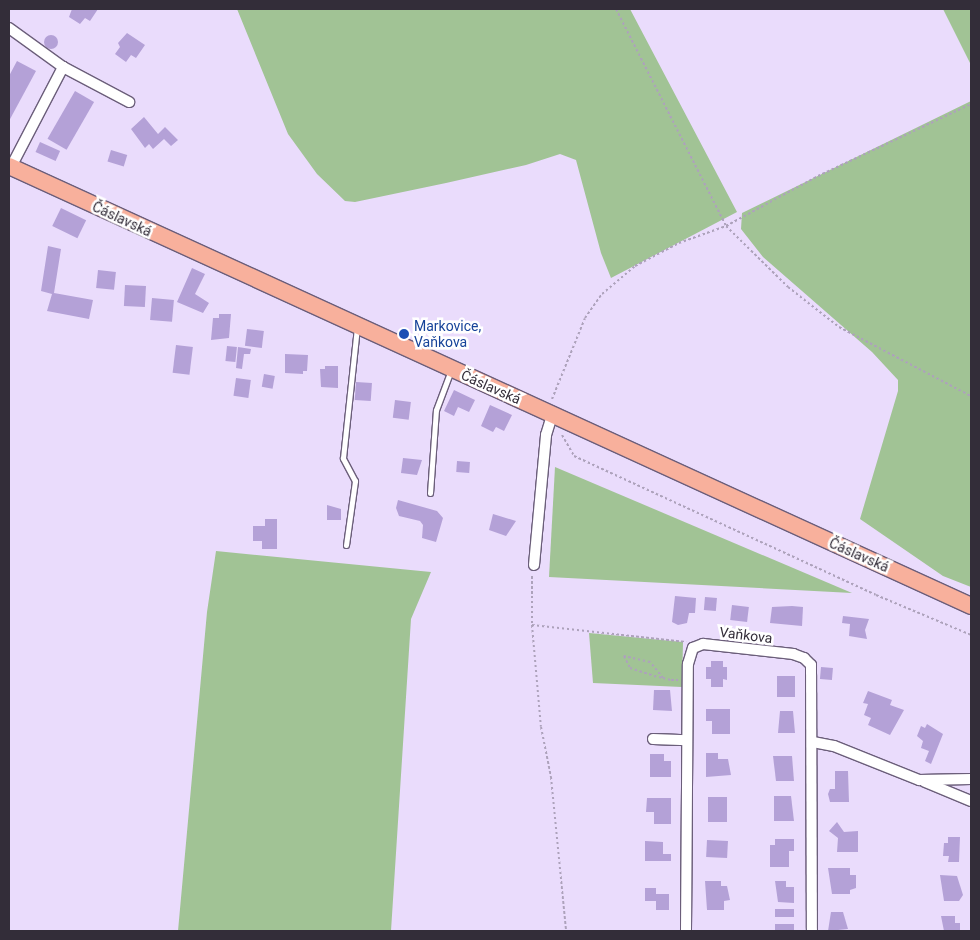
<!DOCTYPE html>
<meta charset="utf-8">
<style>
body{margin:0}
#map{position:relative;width:980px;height:940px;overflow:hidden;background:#eadcfc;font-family:Roboto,sans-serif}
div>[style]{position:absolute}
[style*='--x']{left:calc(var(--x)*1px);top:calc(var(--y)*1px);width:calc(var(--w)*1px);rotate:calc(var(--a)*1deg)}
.green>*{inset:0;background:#a1c395}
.building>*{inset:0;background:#b4a1d7;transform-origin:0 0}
.round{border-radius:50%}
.path>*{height:2px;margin-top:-1px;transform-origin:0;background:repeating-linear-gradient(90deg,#ada2bb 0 2.5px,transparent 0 5px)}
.roads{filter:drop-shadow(1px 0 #6b5e7a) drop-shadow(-1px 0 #6b5e7a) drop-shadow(0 1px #6b5e7a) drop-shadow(0 -1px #6b5e7a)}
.service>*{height:5px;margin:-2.5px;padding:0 2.5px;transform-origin:2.5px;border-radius:2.5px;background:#fff}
.minor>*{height:10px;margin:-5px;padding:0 5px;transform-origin:5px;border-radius:5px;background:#fff}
.primary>*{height:16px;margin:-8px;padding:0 8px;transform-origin:8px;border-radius:8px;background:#f8b09c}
.dots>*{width:14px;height:14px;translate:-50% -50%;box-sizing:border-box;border:2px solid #fff;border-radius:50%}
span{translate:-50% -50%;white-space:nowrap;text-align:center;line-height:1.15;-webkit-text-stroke:5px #fff;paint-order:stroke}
.street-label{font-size:14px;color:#332d39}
.transit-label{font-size:14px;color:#164399}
.left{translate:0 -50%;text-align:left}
.frame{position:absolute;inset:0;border:10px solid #332d39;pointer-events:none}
</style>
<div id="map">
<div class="green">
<div style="clip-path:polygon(237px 9px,630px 9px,737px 212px,611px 278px,601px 253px,576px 160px,560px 154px,526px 165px,446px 183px,355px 202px,345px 201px,317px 174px,288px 134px)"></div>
<div style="clip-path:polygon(943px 9px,971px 9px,971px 65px)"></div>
<div style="clip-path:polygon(971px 101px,971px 587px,943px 576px,860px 519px,898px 391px,898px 380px,872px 352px,763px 257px,741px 229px,742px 213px)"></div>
<div style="clip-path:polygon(555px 467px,852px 593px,549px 577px)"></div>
<div style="clip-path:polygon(216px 551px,431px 572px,411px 619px,391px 931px,178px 931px,207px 612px)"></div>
<div style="clip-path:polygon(589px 633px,683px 642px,682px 687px,593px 683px)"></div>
</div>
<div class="building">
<div style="clip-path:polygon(72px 9px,98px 9px,90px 21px,85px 18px,80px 24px,69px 17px)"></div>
<div style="clip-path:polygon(127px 33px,145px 45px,136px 58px,131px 55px,126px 62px,115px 54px,120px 47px,118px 43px)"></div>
<div class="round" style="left:44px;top:35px;width:14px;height:14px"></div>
<div style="clip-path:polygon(17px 61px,36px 71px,9px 121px,9px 76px)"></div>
<div style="left:75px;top:91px;width:22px;height:55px;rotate:30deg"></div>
<div style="clip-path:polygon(144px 117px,158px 134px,165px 127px,178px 140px,171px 146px,164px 139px,153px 149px,149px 144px,145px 148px,131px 129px)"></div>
<div style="left:40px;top:142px;width:22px;height:11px;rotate:24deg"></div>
<div style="left:111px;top:150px;width:17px;height:12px;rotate:17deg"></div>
<div style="left:61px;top:208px;width:28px;height:20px;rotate:26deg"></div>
<div style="clip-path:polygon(48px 246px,61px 249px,54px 293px,93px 300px,89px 319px,47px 311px,52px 294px,41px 291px)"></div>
<div style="clip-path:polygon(192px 268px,205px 274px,195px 294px,209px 303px,203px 313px,177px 302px)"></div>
<div style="left:98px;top:270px;width:18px;height:18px;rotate:6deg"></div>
<div style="left:125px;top:285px;width:21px;height:21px;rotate:3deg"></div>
<div style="left:152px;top:298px;width:22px;height:22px;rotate:5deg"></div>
<div style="clip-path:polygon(219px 314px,231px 314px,229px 338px,211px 340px,213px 318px,219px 318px)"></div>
<div style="left:247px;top:329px;width:17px;height:17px;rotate:7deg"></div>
<div style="left:176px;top:345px;width:17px;height:28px;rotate:7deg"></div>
<div style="left:227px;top:346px;width:10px;height:15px;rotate:6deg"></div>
<div style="clip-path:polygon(238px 347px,251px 349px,250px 354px,244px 354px,242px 369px,236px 368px)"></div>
<div style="clip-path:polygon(285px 354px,308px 355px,307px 371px,303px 371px,303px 374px,285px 373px)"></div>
<div style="clip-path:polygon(325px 366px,338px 366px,338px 388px,321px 387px,320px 369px,325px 369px)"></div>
<div style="left:264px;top:374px;width:11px;height:13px;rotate:10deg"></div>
<div style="left:236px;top:378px;width:15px;height:18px;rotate:8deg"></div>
<div style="left:356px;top:382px;width:16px;height:18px;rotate:4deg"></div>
<div style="clip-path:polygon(454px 390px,475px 400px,469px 412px,458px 407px,454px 416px,444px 411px)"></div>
<div style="left:395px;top:400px;width:16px;height:18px;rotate:7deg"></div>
<div style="clip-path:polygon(490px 405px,512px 415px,504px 431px,496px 427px,493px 432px,481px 426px)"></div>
<div style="clip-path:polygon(403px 458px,422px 460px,417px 475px,401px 473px)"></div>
<div style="left:457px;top:461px;width:13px;height:11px;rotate:4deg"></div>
<div style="clip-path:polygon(398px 500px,437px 511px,443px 518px,436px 542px,422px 538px,423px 525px,420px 521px,399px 516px,396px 508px)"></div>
<div style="clip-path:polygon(327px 505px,341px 509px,341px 520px,327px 520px)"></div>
<div style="clip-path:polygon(493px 514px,516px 521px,506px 536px,489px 530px)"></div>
<div style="clip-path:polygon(265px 519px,277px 519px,277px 549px,262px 549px,262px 541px,253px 541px,253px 526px,265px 526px)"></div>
<div style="clip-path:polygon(675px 596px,696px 598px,695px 613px,689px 613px,687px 623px,678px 625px,672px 622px)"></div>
<div style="left:705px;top:597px;width:12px;height:13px;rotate:5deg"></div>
<div style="left:732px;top:605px;width:17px;height:15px;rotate:7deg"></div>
<div style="clip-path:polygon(792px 606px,803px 607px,802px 626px,770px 623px,772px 607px)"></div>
<div style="clip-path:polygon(843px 616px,869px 619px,865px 630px,867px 639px,849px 636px,850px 624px,842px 623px)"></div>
<div style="clip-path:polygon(711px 661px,723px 661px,723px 667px,727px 667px,727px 680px,723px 679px,723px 687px,711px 687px,711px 679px,706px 679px,706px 667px,711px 667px)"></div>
<div style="left:821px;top:667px;width:12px;height:12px;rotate:5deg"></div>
<div style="left:777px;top:676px;width:18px;height:21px"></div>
<div style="clip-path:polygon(654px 690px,670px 690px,672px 711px,653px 710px)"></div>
<div style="clip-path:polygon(868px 691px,892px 700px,890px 705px,904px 710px,890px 735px,868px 725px,871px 718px,864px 715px,868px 704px,863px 703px)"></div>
<div style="clip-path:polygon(706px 709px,730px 709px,730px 734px,712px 734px,712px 721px,706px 721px)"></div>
<div style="clip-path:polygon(780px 711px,793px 711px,795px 733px,778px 733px)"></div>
<div style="clip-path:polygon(927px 724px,943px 734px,931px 764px,925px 761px,929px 751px,921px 748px,923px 741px,917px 736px,921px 726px,925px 728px)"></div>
<div style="clip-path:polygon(706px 753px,718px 753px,718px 759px,728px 759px,731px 775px,706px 777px)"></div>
<div style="clip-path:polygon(650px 754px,664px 754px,664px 761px,671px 761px,671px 777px,650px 777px)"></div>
<div style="clip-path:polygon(773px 756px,792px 756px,794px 781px,776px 781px)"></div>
<div style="clip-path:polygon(835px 771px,848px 771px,849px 802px,830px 802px,828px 794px,830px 789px,835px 789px)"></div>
<div style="clip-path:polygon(774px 796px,791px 796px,794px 821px,774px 821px)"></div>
<div style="left:708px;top:797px;width:19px;height:25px"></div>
<div style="clip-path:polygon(647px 798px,671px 798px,671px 824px,654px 824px,654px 812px,646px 812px)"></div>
<div style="clip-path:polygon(837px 822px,844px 832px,858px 831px,858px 852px,837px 852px,838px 838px,829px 831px)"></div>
<div style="clip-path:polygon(948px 837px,960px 837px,959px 862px,948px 862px,949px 856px,943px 856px,944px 843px,948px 843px)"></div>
<div style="clip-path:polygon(775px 839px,794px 839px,794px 851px,789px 851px,789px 867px,770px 867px,770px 845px,775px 845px)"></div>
<div style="left:707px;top:840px;width:21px;height:17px;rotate:3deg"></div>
<div style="clip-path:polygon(645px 841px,663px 842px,663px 854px,671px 854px,671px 861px,645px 861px)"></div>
<div style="clip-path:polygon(828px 868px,850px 868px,850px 875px,856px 875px,856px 888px,850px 890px,850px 894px,832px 894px)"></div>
<div style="clip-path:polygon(940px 875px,957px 876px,963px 895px,959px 901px,944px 901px)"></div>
<div style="clip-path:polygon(705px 881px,721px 881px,721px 886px,727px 886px,730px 900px,724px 901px,724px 910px,707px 910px)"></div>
<div style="clip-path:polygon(775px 881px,786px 881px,786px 887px,794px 887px,794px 903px,778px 902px)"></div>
<div style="clip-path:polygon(645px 888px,656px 888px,656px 894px,669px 894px,669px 910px,656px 910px,656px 901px,645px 901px)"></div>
<div style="left:775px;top:909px;width:19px;height:8px"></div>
<div style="clip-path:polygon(831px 912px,843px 912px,848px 929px,828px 931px)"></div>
<div style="clip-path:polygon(941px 916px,955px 916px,955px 923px,960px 923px,960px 931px,944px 931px)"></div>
<div style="left:775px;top:924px;width:19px;height:7px"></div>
</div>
<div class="path">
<div style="--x:616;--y:9;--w:243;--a:63.1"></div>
<div style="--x:726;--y:226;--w:87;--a:44.5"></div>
<div style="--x:788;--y:287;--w:65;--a:38.1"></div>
<div style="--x:839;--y:327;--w:149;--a:27.6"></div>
<div style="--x:552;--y:399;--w:87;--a:-67.8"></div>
<div style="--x:585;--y:318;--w:29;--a:-55"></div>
<div style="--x:602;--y:294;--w:43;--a:-40.3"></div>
<div style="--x:635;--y:266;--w:50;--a:-27.6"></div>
<div style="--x:679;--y:243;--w:50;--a:-19.9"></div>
<div style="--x:726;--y:226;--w:105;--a:-28.5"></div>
<div style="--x:818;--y:176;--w:169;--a:-25.2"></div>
<div style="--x:562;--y:435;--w:24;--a:60"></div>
<div style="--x:574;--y:456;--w:332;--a:24.7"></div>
<div style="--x:876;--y:595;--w:103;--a:22.8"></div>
<div style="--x:532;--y:576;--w:49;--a:90"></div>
<div style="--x:532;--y:625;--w:102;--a:85"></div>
<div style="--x:541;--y:727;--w:51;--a:78.7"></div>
<div style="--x:551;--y:777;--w:155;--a:84.4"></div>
<div style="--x:532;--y:625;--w:155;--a:6.3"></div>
<div style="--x:663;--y:678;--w:21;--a:-129"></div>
<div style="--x:650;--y:662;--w:27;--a:-167"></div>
<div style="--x:624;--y:656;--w:13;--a:63"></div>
<div style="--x:630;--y:668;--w:25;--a:18"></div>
<div style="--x:654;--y:676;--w:9;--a:13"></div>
<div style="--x:663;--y:678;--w:8;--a:14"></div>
<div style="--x:671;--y:680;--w:7;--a:0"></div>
</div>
<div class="roads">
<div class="service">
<div style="--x:430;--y:493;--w:83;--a:-85.9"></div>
<div style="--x:436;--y:410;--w:43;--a:-69.4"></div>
<div style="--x:346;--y:545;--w:65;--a:-82"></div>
<div style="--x:355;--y:481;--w:26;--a:-118"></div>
<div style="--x:343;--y:458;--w:132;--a:-83.9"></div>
</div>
<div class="minor">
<div style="--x:9;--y:28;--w:67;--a:35.8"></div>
<div style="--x:63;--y:67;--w:75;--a:27.9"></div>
<div style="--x:11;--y:167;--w:113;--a:-62.5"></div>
<div style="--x:534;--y:565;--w:131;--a:-84.7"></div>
<div style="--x:546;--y:435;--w:21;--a:-73"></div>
<div style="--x:653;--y:739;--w:34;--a:2"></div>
<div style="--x:813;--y:742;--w:21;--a:11"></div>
<div style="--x:834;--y:746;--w:92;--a:21.8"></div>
<div style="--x:919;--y:780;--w:52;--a:-1.1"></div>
<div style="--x:925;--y:782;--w:50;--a:22.4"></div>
<div style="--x:686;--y:931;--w:267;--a:-89.6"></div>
<div style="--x:688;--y:664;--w:17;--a:-73"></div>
<div style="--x:693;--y:648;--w:11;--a:-22"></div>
<div style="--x:703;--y:644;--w:91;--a:6.3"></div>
<div style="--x:793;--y:654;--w:12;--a:20"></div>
<div style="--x:804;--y:658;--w:10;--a:45"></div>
<div style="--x:811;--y:665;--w:266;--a:89.8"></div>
</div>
<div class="primary">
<div style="--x:9;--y:166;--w:1058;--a:24.58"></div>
</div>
</div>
<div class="dots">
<div style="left:404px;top:334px;background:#1a4fb4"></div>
</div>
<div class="street-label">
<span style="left:122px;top:219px;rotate:25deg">Čáslavská</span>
<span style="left:491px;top:387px;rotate:24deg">Čáslavská</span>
<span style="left:859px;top:555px;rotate:24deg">Čáslavská</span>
<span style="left:746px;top:635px;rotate:7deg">Vaňkova</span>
</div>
<div class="transit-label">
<span class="left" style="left:414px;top:334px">Markovice,<br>Vaňkova</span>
</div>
<div class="frame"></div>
</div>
